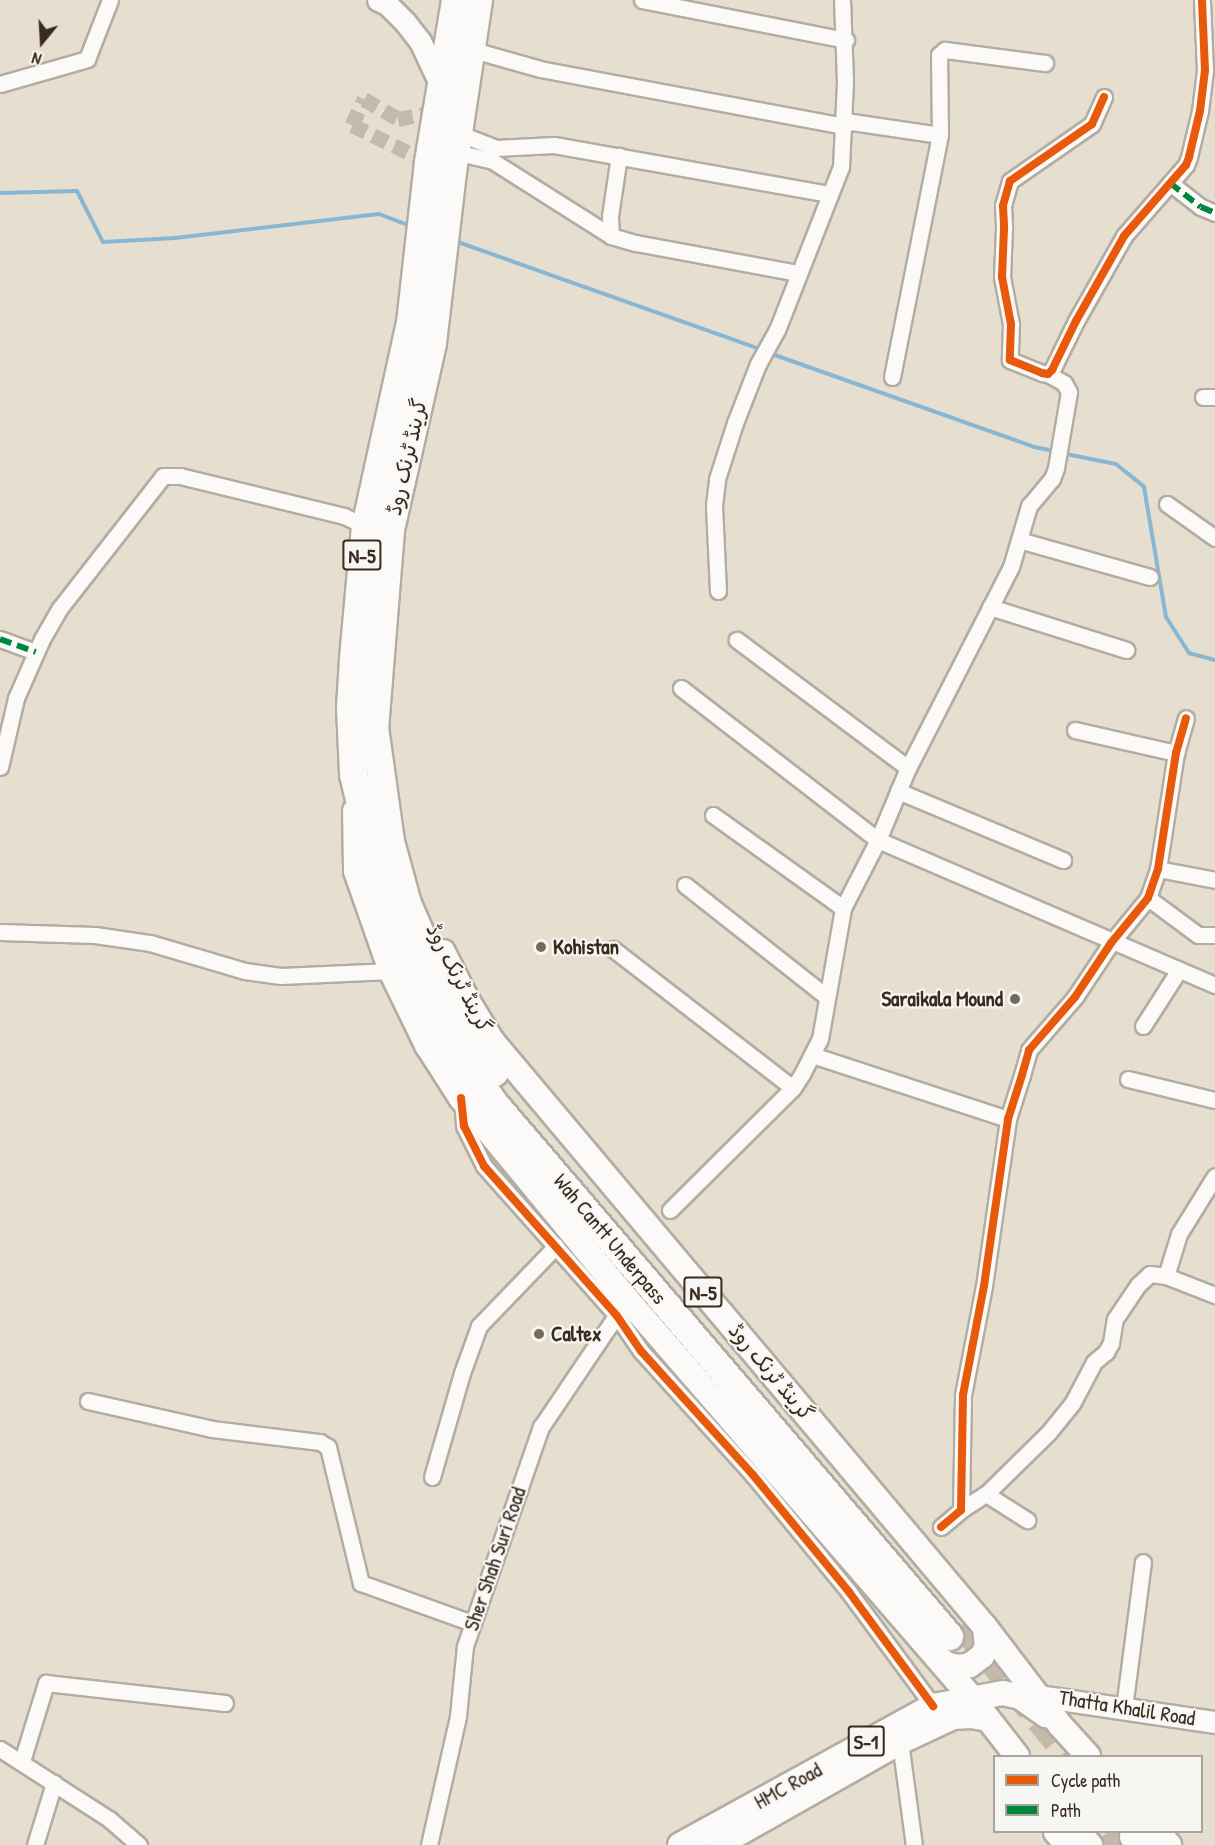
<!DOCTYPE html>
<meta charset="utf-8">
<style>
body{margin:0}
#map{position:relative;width:1215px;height:1845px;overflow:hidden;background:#e6decf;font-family:"Patrick Hand","Playpen Sans Arabic",sans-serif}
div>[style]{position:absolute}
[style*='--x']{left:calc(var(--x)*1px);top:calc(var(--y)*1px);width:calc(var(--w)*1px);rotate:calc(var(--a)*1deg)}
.stream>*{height:4px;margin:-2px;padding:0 2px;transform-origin:2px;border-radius:2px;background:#88b7d4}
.street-tunnel>*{height:15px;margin-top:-7.5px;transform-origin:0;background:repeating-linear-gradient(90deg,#c4baac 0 15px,transparent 0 23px)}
.highway-tunnel>*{height:27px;margin-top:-13.5px;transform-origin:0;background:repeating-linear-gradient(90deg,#c4baac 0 27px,transparent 0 41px)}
.roads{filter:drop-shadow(2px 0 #b3aca2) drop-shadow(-2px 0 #b3aca2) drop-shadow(0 2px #b3aca2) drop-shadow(0 -2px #b3aca2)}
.street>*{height:15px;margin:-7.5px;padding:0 7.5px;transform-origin:7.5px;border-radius:7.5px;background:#fbfaf8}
.secondary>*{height:21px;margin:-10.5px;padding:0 10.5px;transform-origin:10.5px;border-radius:10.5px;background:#fbfaf8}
.primary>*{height:24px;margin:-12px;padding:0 12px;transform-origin:12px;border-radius:12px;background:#fbfaf8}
.highway>*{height:27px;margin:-13.5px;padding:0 13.5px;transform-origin:13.5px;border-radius:13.5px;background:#fbfaf8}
.quiet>*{height:6px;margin-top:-3px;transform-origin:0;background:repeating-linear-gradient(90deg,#00873e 0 12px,transparent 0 18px)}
.cycleway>*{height:8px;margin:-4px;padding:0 4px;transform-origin:4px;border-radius:4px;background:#e8590c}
.dots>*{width:16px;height:16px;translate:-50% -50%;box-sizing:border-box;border:3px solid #f6f6f2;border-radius:50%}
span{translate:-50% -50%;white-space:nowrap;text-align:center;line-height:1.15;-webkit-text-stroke:4.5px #f6f6f2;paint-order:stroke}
.shield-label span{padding:2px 4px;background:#f6f6f2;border:2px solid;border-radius:4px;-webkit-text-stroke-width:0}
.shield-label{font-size:20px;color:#3b2a1e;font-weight:700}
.street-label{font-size:21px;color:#3b2a1e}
.poi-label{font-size:21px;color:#3b2a1e;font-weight:700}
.left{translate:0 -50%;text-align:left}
.right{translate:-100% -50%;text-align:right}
.legend{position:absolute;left:993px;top:1755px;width:210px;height:78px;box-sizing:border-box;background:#f6f6f2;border:2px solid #aba49d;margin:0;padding:8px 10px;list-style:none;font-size:18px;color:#3b2a1e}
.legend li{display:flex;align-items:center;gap:12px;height:30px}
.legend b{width:30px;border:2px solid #aba49d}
.north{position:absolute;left:12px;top:12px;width:60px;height:60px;-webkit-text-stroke:4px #f6f6f2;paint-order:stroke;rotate:198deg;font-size:16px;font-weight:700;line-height:24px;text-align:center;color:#3b2a1e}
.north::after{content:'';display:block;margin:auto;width:21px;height:27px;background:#3b2a1e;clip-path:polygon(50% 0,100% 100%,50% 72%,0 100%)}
</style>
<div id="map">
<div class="stream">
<div style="--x:0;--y:193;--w:77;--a:-1.5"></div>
<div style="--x:77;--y:191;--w:57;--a:63"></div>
<div style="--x:103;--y:242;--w:72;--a:-3.2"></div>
<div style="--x:175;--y:238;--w:205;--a:-6.7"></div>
<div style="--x:379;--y:214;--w:34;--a:21"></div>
<div style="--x:455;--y:241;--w:326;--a:19.5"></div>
<div style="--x:769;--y:353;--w:281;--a:19.5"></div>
<div style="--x:1034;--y:447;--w:20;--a:11"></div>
<div style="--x:1061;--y:453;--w:56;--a:11.3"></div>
<div style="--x:1116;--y:464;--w:36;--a:39"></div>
<div style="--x:1144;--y:487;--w:132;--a:80.4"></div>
<div style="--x:1166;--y:617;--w:43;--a:57.4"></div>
<div style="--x:1189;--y:653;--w:27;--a:15"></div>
</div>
<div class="street-tunnel">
<div style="--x:428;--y:162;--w:85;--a:-154"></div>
<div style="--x:352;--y:125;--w:29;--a:-65"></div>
<div style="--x:364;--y:99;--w:39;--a:30"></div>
<div style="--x:398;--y:119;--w:38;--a:-11"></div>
</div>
<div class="highway-tunnel">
<div style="--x:962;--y:1624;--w:170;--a:51"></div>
<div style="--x:1107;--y:1832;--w:17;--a:50"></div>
</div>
<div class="roads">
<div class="street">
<div style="--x:642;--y:0;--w:208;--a:11.1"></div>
<div style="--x:473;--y:50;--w:70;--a:15.8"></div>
<div style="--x:540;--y:69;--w:310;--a:10.6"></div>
<div style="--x:0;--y:84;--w:91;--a:-16"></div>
<div style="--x:87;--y:59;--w:63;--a:-68.7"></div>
<div style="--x:1104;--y:97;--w:30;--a:114"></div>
<div style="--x:1092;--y:124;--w:100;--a:145.2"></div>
<div style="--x:1010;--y:181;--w:26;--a:106"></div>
<div style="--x:1003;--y:206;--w:22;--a:87"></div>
<div style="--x:1004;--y:228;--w:49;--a:92.3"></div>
<div style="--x:1002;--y:277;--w:48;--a:79.2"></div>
<div style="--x:1011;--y:324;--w:36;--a:92"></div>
<div style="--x:1010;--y:360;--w:35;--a:22"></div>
<div style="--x:1042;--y:373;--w:6;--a:9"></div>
<div style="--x:1048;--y:374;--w:6;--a:-45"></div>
<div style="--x:1052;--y:370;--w:55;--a:-63.9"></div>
<div style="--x:1076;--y:321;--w:98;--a:-60.5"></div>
<div style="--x:1124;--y:236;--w:94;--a:-48.9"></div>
<div style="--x:1186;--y:165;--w:9;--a:-69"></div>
<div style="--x:1189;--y:157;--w:47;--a:-76.6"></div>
<div style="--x:1200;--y:111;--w:41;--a:-83"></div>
<div style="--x:1205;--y:70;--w:70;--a:-92.5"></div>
<div style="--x:845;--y:121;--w:96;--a:8.4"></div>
<div style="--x:458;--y:133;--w:41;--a:21.5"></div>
<div style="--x:496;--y:148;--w:58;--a:-3"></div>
<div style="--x:554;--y:145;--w:280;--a:10.1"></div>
<div style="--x:455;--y:152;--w:37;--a:13"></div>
<div style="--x:491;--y:160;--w:142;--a:32.3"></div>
<div style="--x:611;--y:236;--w:26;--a:16"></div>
<div style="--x:636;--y:243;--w:165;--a:10.5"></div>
<div style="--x:1170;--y:183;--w:39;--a:38"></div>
<div style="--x:1201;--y:207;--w:15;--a:23"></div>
<div style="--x:611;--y:236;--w:20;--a:-93"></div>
<div style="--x:610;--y:216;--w:61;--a:-81.5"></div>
<div style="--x:892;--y:377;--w:247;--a:-78.8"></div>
<div style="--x:940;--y:135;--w:80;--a:-90.7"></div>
<div style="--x:939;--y:55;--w:8;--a:-40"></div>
<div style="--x:945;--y:50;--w:101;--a:7.4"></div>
<div style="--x:1203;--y:397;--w:12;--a:0"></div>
<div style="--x:1167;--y:504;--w:59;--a:35.3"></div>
<div style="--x:1019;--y:540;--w:136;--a:15.8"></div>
<div style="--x:718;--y:591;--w:86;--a:-92.7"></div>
<div style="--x:714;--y:505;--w:26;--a:-83"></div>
<div style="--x:717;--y:479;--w:59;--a:-72.2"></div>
<div style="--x:735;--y:423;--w:63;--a:-68.7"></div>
<div style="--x:758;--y:364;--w:39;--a:-61"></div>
<div style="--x:777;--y:330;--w:175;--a:-68.6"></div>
<div style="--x:841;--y:167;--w:86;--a:-87.3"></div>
<div style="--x:845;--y:81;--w:81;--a:-92.1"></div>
<div style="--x:990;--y:607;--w:143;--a:17.5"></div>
<div style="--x:0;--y:639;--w:38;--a:20"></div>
<div style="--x:681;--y:688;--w:249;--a:37.7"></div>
<div style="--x:878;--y:840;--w:367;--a:23.3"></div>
<div style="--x:1075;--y:730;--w:104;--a:12.8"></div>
<div style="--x:0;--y:767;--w:71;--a:-76.9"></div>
<div style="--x:16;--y:698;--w:64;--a:-66.2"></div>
<div style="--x:42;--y:639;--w:36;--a:-60"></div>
<div style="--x:60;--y:608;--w:167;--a:-52"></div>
<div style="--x:163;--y:476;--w:17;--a:0"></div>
<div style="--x:180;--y:476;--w:169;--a:13.7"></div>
<div style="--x:344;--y:516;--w:23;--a:25"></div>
<div style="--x:908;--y:768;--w:226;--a:-62.9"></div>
<div style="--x:1011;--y:567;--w:64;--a:-73.6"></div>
<div style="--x:1029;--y:506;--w:35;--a:-50"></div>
<div style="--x:1052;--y:479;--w:12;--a:-70"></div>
<div style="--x:1056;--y:468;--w:77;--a:-80.3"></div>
<div style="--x:1069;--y:392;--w:10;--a:-119"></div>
<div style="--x:1064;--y:383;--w:18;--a:-151"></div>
<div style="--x:898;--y:791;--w:179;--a:22.7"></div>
<div style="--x:713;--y:815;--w:160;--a:35.6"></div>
<div style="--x:1158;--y:869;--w:58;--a:10.9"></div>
<div style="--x:685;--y:885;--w:181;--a:38.3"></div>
<div style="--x:1148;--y:898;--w:62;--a:36.5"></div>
<div style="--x:1198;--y:935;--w:17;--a:0"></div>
<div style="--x:0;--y:932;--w:95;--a:1.8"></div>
<div style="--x:95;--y:935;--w:56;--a:8.3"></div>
<div style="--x:150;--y:943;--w:99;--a:16.4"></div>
<div style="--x:245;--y:971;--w:36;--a:8"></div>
<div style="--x:281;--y:976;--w:110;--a:-2.6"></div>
<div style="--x:613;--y:949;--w:227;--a:37.7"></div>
<div style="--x:1143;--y:1026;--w:67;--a:-57.3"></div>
<div style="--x:812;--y:1055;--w:206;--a:18.1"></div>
<div style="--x:1128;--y:1079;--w:89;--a:13.6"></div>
<div style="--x:462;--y:1101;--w:25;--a:85"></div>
<div style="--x:464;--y:1126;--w:45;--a:63.4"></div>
<div style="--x:484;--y:1166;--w:200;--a:48.4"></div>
<div style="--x:617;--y:1316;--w:42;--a:55.6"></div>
<div style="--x:641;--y:1351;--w:167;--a:47.9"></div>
<div style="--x:753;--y:1475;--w:151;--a:50.6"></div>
<div style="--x:849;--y:1592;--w:142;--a:53.6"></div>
<div style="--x:670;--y:1210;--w:173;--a:-44.8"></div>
<div style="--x:793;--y:1088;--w:17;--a:-57"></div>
<div style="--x:802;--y:1074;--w:39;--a:-63"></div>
<div style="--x:820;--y:1039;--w:133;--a:-80"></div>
<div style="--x:843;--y:908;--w:76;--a:-62.8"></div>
<div style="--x:878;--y:840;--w:78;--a:-67.4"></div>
<div style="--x:908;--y:768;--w:214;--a:-143.2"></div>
<div style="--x:1166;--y:1276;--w:44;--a:-72.8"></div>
<div style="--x:1179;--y:1234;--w:68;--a:-58.2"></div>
<div style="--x:88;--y:1401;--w:127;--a:12.7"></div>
<div style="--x:212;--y:1429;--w:109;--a:6.9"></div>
<div style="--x:320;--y:1442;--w:9;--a:32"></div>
<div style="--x:328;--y:1447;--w:140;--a:76.4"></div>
<div style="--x:361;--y:1583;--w:118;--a:19.8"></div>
<div style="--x:432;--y:1477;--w:108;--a:-73.9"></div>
<div style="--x:462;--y:1373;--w:50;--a:-70.1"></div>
<div style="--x:479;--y:1326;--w:111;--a:-46.1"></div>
<div style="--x:986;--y:1494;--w:49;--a:32.4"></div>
<div style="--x:961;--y:1510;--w:30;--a:-33"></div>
<div style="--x:986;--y:1494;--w:88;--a:-44.5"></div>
<div style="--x:1049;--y:1432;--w:38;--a:-51"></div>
<div style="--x:1073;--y:1402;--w:45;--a:-62.3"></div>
<div style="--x:1094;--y:1362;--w:16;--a:-40"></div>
<div style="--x:1106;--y:1352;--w:10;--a:-61"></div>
<div style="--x:1111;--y:1343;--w:24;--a:-81"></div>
<div style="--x:1115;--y:1319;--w:41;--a:-55.9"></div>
<div style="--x:1138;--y:1285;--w:16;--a:-43"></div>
<div style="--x:1150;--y:1274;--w:16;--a:7"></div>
<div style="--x:1166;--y:1276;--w:53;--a:21.2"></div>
<div style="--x:941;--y:1527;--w:26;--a:-40"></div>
<div style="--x:961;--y:1510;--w:115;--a:-89"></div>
<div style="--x:963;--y:1395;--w:111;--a:-79.1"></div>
<div style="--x:984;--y:1286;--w:169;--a:-81.8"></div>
<div style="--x:1008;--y:1119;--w:46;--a:-72.3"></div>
<div style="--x:1022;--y:1075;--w:26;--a:-74"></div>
<div style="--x:1029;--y:1050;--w:70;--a:-49"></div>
<div style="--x:1075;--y:997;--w:65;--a:-56.3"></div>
<div style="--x:1111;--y:943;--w:58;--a:-50.6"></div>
<div style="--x:1148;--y:898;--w:31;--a:-71"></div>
<div style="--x:1158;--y:869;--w:117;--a:-81.2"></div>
<div style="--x:1176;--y:753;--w:36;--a:-74"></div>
<div style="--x:1124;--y:1708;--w:147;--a:-82.6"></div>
<div style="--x:900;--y:1742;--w:104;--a:82.3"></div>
<div style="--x:0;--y:1749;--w:130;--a:32.7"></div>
<div style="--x:109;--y:1819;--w:40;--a:41"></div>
<div style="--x:22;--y:1761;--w:82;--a:-72.9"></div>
<div style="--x:46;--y:1683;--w:180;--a:6.4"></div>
<div style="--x:35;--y:1845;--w:65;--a:-73"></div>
<div style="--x:429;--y:1845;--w:132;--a:-77.3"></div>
<div style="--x:458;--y:1716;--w:70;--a:-84.3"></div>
<div style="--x:465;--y:1646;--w:232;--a:-70.9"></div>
<div style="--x:541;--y:1427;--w:141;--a:-56"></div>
</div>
<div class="secondary">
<div style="--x:378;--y:0;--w:10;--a:24"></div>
<div style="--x:387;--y:4;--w:25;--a:45"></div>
<div style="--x:405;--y:22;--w:24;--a:52"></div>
<div style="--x:420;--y:41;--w:50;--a:65"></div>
<div style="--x:1038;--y:1696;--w:179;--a:8.4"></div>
</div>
<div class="primary">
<div style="--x:355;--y:811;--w:60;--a:89"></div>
<div style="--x:356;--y:871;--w:106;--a:70.7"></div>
<div style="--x:391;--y:971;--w:82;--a:64.1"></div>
<div style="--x:427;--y:1045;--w:63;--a:57.3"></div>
<div style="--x:461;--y:1098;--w:259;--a:50.5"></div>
<div style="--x:626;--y:1298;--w:527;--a:49.15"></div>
<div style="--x:971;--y:1697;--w:75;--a:52.1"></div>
<div style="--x:443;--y:952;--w:54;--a:63.4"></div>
<div style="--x:467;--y:1000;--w:48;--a:58.6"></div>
<div style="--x:492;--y:1041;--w:766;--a:49.93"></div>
<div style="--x:985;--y:1627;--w:123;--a:52.6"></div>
<div style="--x:1060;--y:1725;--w:42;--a:47.9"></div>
<div style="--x:937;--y:1657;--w:14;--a:36"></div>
<div style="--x:948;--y:1665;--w:11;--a:10"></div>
<div style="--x:959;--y:1667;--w:11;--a:-10"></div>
<div style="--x:970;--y:1665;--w:15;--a:-37"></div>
<div style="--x:982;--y:1656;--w:10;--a:-61"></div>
<div style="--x:987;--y:1647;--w:20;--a:-96"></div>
<div style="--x:1056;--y:1832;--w:17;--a:50"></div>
<div style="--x:1078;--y:1832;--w:18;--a:47"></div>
<div style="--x:1157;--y:1832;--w:18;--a:47"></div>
<div style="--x:680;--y:1845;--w:289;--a:-28.8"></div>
<div style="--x:933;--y:1706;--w:71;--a:-10.5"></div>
<div style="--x:1003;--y:1693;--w:17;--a:13"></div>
<div style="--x:1020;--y:1697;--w:32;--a:35"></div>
<div style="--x:718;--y:1845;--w:209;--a:-29.5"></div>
<div style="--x:900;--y:1742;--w:59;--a:-25.3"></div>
<div style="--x:953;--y:1717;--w:18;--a:-3"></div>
<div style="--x:971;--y:1716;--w:17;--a:10"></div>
</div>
<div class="highway">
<div style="--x:455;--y:0;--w:164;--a:99.5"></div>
<div style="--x:428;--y:162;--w:161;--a:96.4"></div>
<div style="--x:410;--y:322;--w:209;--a:102.4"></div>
<div style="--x:365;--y:526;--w:134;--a:95.2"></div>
<div style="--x:353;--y:659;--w:48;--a:93.6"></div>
<div style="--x:350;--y:707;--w:67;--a:87.4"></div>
<div style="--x:353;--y:774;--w:124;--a:76.5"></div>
<div style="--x:382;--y:895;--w:40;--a:69.8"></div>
<div style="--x:396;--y:933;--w:125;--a:62.8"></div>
<div style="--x:453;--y:1044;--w:72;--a:55.2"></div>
<div style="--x:494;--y:1103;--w:701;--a:49.51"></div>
<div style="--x:478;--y:0;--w:174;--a:98.6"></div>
<div style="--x:452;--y:172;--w:172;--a:96.7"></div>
<div style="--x:432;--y:343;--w:192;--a:102.7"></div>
<div style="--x:390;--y:530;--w:198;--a:94.6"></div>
<div style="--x:374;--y:727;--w:115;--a:82"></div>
<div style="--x:390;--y:841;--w:64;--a:74.7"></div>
<div style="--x:407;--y:903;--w:71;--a:66.7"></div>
<div style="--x:435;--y:968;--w:67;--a:63.4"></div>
<div style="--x:465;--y:1028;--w:53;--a:56.6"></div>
<div style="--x:1133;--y:1836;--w:13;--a:45"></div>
</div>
</div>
<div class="quiet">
<div style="--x:1170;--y:183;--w:39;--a:38"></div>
<div style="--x:1201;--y:207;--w:15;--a:23"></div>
<div style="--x:0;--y:639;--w:38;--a:20"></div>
</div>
<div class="cycleway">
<div style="--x:1104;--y:97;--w:30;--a:114"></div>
<div style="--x:1092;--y:124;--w:100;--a:145.2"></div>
<div style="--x:1010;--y:181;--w:26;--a:106"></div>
<div style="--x:1003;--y:206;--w:22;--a:87"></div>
<div style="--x:1004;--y:228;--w:49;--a:92.3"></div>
<div style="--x:1002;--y:277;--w:48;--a:79.2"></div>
<div style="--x:1011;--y:324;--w:36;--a:92"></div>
<div style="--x:1010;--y:360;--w:35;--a:22"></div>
<div style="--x:1042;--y:373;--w:6;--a:9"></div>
<div style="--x:1048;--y:374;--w:6;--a:-45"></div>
<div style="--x:1052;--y:370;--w:55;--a:-63.9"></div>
<div style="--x:1076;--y:321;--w:98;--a:-60.5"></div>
<div style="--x:1124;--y:236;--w:94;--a:-48.9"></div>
<div style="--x:1186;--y:165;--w:9;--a:-69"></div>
<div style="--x:1189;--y:157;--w:47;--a:-76.6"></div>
<div style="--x:1200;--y:111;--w:41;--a:-83"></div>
<div style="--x:1205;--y:70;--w:70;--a:-92.5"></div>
<div style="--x:461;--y:1098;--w:28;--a:84"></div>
<div style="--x:464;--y:1126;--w:45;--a:63.4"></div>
<div style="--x:484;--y:1166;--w:200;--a:48.4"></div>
<div style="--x:617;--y:1316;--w:42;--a:55.6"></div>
<div style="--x:641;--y:1351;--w:167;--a:47.9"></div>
<div style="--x:753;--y:1475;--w:151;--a:50.6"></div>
<div style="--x:849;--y:1592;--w:142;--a:53.6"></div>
<div style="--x:941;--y:1527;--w:26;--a:-40"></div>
<div style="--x:961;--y:1510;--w:115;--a:-89"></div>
<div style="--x:963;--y:1395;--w:111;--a:-79.1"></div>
<div style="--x:984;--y:1286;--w:169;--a:-81.8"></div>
<div style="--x:1008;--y:1119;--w:46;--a:-72.3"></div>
<div style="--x:1022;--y:1075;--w:26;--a:-74"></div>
<div style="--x:1029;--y:1050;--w:70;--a:-49"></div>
<div style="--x:1075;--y:997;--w:65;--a:-56.3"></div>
<div style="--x:1111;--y:943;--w:58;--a:-50.6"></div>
<div style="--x:1148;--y:898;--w:31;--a:-71"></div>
<div style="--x:1158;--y:869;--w:117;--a:-81.2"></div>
<div style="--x:1176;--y:753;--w:36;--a:-74"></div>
</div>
<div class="dots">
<div style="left:541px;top:947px;background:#77695c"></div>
<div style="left:1015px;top:999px;background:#77695c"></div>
<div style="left:539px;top:1334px;background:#77695c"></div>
</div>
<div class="shield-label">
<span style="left:362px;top:555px">N-5</span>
<span style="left:703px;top:1292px">N-5</span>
<span style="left:866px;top:1741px">S-1</span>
</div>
<div class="street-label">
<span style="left:407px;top:457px;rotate:-77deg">گرینڈ ٹرنک روڈ</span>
<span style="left:459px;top:978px;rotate:63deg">گرینڈ ٹرنک روڈ</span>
<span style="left:610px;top:1239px;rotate:50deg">Wah Cantt Underpass</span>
<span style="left:771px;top:1372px;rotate:50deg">گرینڈ ٹرنک روڈ</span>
<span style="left:495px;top:1559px;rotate:-71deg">Sher Shah Suri Road</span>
<span style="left:1127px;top:1708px;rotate:9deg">Thatta Khalil Road</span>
<span style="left:788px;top:1786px;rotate:-29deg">HMC Road</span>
</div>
<div class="poi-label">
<span class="left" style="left:553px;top:947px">Kohistan</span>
<span class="right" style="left:1003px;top:999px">Saraikala Mound</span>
<span class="left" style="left:551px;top:1334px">Caltex</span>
</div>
<ul class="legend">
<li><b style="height:8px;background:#e8590c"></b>Cycle path</li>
<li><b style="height:8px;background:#00873e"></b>Path</li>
</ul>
<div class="north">N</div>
</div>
